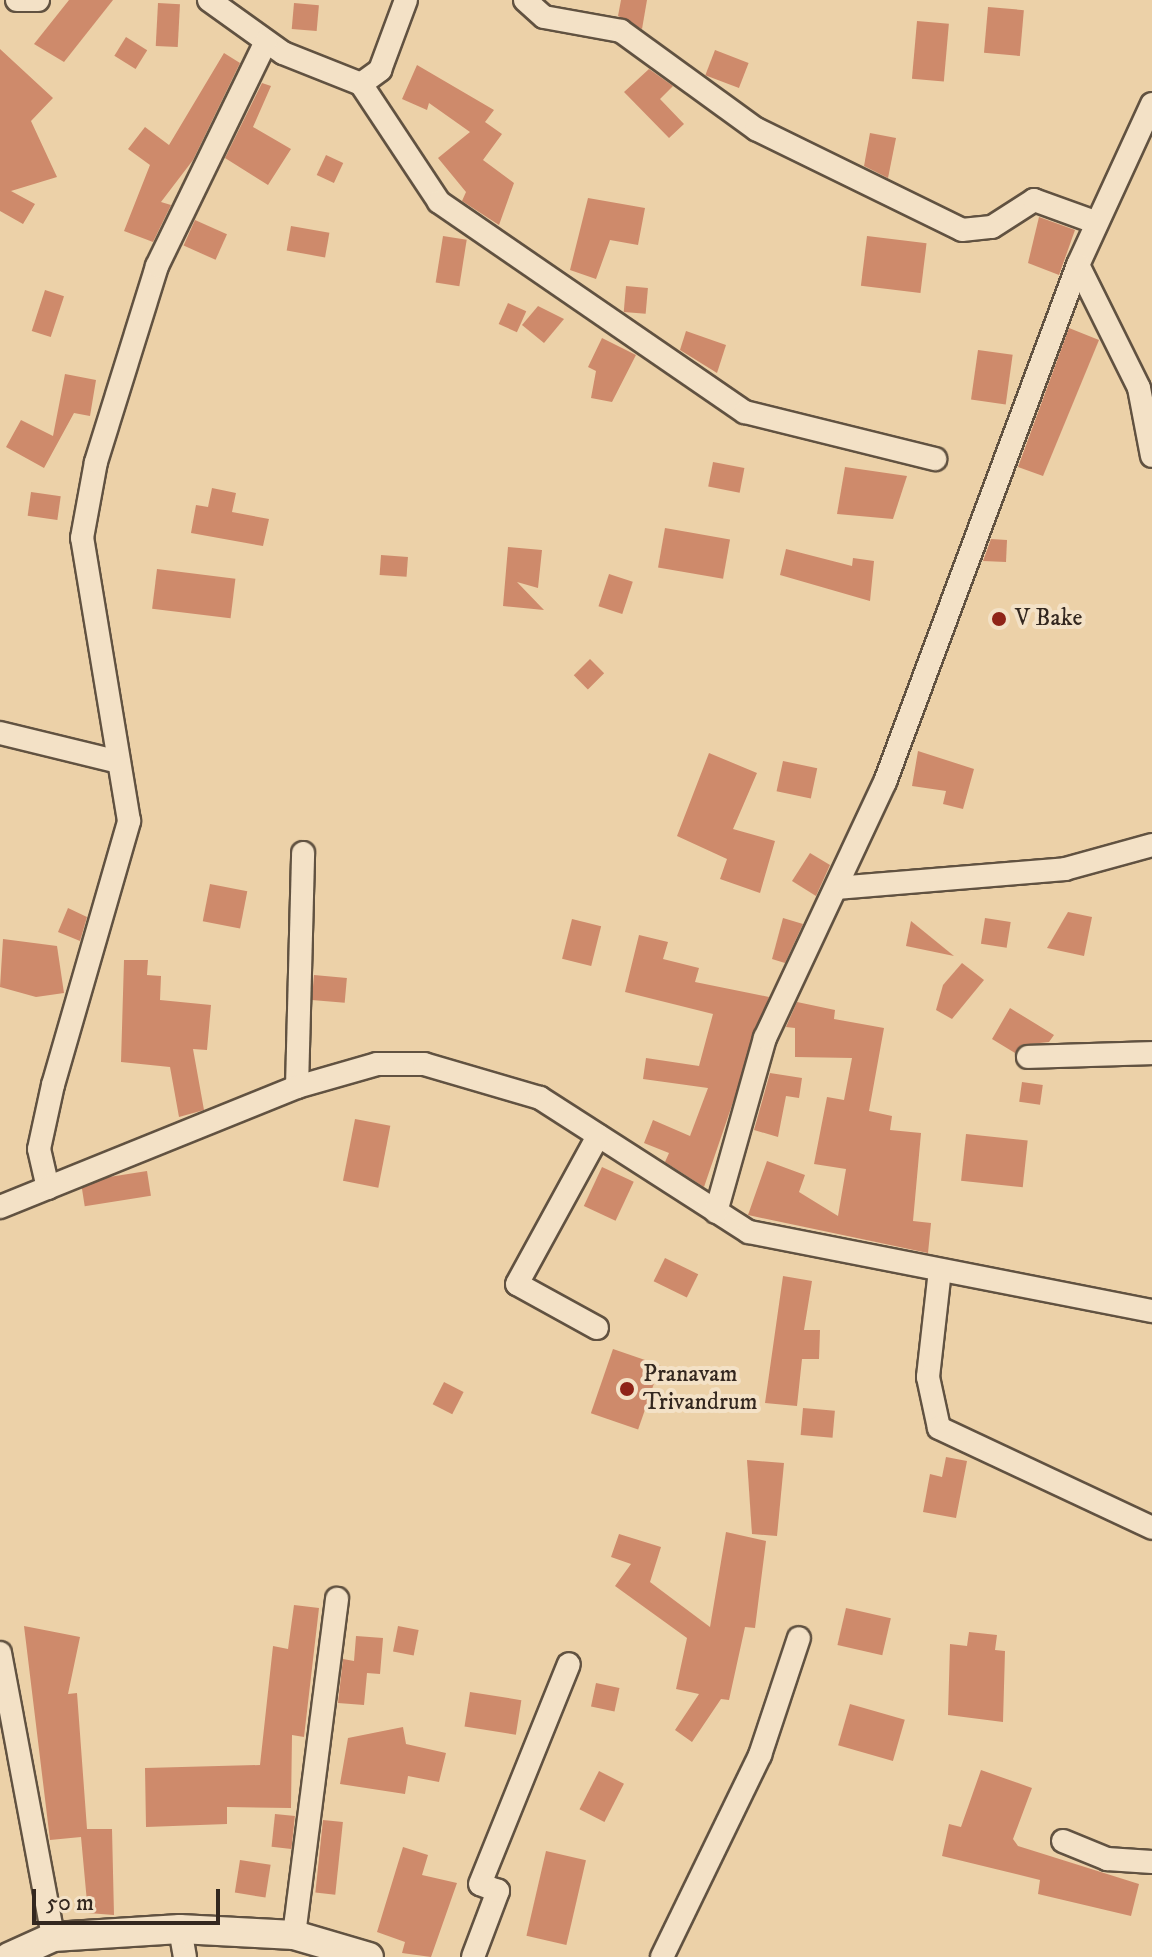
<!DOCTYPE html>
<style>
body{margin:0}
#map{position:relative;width:1152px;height:1957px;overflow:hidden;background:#ecd1a8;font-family:"IM FELL DW Pica",serif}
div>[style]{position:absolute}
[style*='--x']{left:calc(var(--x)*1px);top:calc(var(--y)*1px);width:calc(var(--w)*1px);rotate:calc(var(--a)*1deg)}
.building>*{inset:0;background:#ce8a6b;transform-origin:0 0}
.roads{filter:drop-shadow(2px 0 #615241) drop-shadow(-2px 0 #615241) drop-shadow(0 2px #615241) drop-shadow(0 -2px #615241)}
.minor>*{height:22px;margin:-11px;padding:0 11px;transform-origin:11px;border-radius:11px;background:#f3e1c6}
.tertiary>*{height:28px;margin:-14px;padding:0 14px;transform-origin:14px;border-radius:14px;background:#f3e1c6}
.dots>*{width:22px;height:22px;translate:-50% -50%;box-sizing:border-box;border:4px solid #f3e1c6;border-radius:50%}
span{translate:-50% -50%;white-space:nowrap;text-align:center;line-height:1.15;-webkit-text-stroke:8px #f3e1c6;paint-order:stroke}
.poi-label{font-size:24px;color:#33271f}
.left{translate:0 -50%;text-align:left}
.scale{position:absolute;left:32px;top:1889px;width:188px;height:36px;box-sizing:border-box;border:4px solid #33271f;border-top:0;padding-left:10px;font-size:24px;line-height:28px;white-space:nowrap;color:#33271f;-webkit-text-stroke:6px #f3e1c6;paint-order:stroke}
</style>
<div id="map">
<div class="building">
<div style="clip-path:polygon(69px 0,113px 0,64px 62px,34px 44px)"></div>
<div style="clip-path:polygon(621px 0,647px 0,642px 29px,618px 16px)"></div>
<div style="left:158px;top:3px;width:22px;height:43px;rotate:3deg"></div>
<div style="left:294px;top:3px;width:25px;height:26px;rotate:5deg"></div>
<div style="left:988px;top:7px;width:36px;height:46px;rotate:5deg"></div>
<div style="left:917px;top:21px;width:32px;height:58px;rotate:5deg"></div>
<div style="left:126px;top:37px;width:25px;height:22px;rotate:32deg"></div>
<div style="clip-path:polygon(0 49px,53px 98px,31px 121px,57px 177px,11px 191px,35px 204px,23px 224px,0 211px)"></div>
<div style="left:715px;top:50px;width:36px;height:27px;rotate:21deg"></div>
<div style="clip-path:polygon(224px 53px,240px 63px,193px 160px,161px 202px,171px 205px,153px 242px,124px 231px,150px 165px,128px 149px,145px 127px,169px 145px)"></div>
<div style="clip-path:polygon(417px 65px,494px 110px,485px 122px,502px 134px,483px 160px,514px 183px,499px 225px,462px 201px,466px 192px,438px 158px,470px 132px,429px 103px,427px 110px,402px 99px)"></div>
<div style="clip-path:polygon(649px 69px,673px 86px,660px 99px,684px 124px,669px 138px,624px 92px)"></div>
<div style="clip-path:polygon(262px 83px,271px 86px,253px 127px,291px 149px,268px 185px,225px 158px)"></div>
<div style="clip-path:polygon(870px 133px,896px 138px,888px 178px,864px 166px)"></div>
<div style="left:326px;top:155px;width:19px;height:22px;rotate:25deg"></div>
<div style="clip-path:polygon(588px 198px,645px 208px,638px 245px,610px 240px,596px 279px,570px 270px)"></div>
<div style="clip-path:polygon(1039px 217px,1075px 230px,1059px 275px,1028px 263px)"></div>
<div style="left:195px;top:220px;width:35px;height:28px;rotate:24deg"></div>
<div style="left:291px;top:226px;width:39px;height:25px;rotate:10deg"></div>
<div style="left:443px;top:236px;width:24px;height:47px;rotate:9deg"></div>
<div style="left:867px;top:236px;width:60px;height:50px;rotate:7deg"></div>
<div style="left:626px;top:286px;width:22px;height:26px;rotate:5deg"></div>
<div style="left:45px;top:290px;width:20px;height:43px;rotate:18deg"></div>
<div style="left:508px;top:303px;width:20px;height:23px;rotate:24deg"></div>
<div style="clip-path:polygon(538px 306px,564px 319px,544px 343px,522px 325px)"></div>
<div style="clip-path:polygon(1069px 328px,1099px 340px,1043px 476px,1018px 467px)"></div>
<div style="clip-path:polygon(686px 331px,726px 345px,717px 373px,680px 350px)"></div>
<div style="clip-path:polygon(602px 338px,636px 355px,612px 402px,591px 398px,596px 371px,588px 367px)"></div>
<div style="left:978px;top:350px;width:35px;height:50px;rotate:8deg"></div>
<div style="clip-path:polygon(65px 374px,96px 380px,90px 416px,74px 413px,44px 468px,6px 447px,21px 420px,53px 436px)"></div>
<div style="left:713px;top:462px;width:32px;height:25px;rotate:11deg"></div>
<div style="clip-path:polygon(845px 467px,907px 476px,893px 519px,837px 514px)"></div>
<div style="clip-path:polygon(212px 488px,236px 493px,232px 512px,269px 519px,263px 546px,191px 533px,196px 505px,208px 507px)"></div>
<div style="left:31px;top:492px;width:30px;height:24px;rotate:8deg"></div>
<div style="left:665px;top:528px;width:66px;height:40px;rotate:10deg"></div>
<div style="clip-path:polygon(991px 539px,1007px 540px,1006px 562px,983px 561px)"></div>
<div style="clip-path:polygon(508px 547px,542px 550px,538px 588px,517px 582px,544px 610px,503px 606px)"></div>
<div style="clip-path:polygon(786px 549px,852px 566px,853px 558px,874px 561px,870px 601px,780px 575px)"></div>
<div style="left:381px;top:555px;width:27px;height:20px;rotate:4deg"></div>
<div style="left:157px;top:569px;width:79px;height:40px;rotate:7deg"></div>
<div style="left:609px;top:574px;width:25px;height:34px;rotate:18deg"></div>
<div style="left:590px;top:659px;width:20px;height:23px;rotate:45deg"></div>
<div style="clip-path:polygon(918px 751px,974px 769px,963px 809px,943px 804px,946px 791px,912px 786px)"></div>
<div style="clip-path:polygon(709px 753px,757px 773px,733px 829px,775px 841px,760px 893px,720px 879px,727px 859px,677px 836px)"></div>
<div style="left:783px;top:761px;width:35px;height:31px;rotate:12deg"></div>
<div style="clip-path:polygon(810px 853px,830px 865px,816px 896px,792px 881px)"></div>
<div style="left:210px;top:884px;width:38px;height:38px;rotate:11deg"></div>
<div style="clip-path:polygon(68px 908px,87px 917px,80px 941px,58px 932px)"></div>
<div style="clip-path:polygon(1068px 912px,1092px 917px,1084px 956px,1047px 948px)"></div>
<div style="clip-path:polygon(783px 918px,803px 924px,785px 963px,772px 959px)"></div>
<div style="left:985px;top:918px;width:26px;height:26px;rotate:9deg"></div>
<div style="left:572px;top:919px;width:30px;height:41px;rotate:14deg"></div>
<div style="clip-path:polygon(911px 921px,954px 956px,906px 946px)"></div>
<div style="clip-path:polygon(639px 935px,668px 942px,663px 959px,699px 968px,695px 982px,769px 997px,704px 1187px,665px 1162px,669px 1153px,644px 1143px,653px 1120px,690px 1136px,708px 1088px,643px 1079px,646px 1058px,699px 1066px,713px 1014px,625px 992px)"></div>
<div style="clip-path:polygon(3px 939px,57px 946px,64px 993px,36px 997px,0 987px)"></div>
<div style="clip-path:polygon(124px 960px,148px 960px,147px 975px,161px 976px,160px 1000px,211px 1005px,207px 1050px,193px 1049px,204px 1110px,179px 1117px,170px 1067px,121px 1062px)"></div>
<div style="clip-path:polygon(962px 963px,984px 980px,952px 1019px,936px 1010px,943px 985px)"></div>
<div style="left:314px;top:975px;width:33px;height:25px;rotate:5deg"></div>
<div style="clip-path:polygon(797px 1002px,835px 1010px,834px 1019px,884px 1028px,869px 1111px,892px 1116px,890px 1130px,921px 1133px,913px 1221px,931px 1223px,928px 1253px,748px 1215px,767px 1161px,805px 1175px,799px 1192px,838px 1216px,846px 1169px,814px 1164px,827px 1097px,844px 1100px,852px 1058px,795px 1057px,795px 1028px,786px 1027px)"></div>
<div style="clip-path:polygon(1010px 1008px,1054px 1035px,1049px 1042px,1021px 1045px,1015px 1053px,992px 1039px)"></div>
<div style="clip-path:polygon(770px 1073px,802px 1078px,799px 1098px,786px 1096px,778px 1137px,754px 1130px)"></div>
<div style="left:1022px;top:1082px;width:21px;height:20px;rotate:8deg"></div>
<div style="left:355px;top:1119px;width:36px;height:63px;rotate:11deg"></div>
<div style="left:966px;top:1134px;width:62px;height:47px;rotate:6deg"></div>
<div style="left:602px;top:1167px;width:35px;height:43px;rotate:25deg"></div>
<div style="left:147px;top:1171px;width:25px;height:67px;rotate:81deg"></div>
<div style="left:665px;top:1258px;width:37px;height:26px;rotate:26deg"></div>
<div style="clip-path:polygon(783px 1276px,812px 1281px,804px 1330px,820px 1330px,819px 1359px,802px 1359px,797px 1406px,765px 1403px)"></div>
<div style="left:613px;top:1349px;width:50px;height:68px;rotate:19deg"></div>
<div style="left:444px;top:1382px;width:22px;height:25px;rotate:27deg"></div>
<div style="left:803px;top:1408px;width:32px;height:27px;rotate:5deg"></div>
<div style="clip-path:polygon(946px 1457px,967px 1461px,956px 1518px,923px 1512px,930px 1474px,942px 1477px)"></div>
<div style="clip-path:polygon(747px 1460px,784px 1463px,777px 1536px,752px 1534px)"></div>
<div style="clip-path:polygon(726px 1532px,766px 1541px,755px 1628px,745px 1627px,729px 1700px,721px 1699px,692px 1742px,675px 1730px,699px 1694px,676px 1689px,687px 1638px,615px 1586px,631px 1564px,611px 1557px,619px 1534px,661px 1547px,650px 1582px,710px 1627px)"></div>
<div style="clip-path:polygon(294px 1605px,319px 1608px,304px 1737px,292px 1735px,291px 1808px,227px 1807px,227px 1824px,146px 1827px,145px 1768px,260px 1765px,273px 1646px,288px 1649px)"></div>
<div style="left:846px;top:1608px;width:46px;height:38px;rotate:13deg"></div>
<div style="clip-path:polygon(24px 1626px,80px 1637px,68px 1694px,77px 1693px,87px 1829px,112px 1829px,114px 1915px,88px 1913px,81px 1837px,50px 1840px)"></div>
<div style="left:398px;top:1626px;width:21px;height:26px;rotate:11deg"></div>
<div style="clip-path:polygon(969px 1632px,997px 1635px,995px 1650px,1005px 1651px,1003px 1722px,948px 1715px,950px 1644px,967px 1646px)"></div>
<div style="clip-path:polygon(356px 1636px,383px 1638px,380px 1674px,367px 1673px,364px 1705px,338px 1703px,343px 1659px,354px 1661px)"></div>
<div style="left:596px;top:1683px;width:24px;height:24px;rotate:12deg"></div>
<div style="left:470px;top:1692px;width:52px;height:35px;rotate:9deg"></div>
<div style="left:850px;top:1704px;width:57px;height:43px;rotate:16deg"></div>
<div style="clip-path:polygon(403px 1727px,406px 1744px,446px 1753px,439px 1782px,408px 1776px,405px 1794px,340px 1784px,348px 1738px)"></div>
<div style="clip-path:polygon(981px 1770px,1032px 1788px,1013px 1839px,1018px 1846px,1139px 1884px,1131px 1916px,1038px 1894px,1040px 1880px,942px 1856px,949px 1824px,961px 1827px)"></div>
<div style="left:599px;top:1771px;width:28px;height:43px;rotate:27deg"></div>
<div style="left:275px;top:1814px;width:20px;height:33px;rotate:6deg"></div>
<div style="left:323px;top:1820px;width:20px;height:73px;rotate:6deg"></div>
<div style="clip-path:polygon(403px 1847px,428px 1855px,422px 1875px,457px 1883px,431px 1957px,402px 1953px,405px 1942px,377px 1932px)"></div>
<div style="left:546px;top:1851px;width:41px;height:87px;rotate:13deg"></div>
<div style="left:240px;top:1860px;width:31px;height:33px;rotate:9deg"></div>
</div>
<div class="roads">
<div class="minor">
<div style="--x:17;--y:0;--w:21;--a:0"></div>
<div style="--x:209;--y:0;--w:91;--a:35.6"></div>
<div style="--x:283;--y:53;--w:84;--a:21.7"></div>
<div style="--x:361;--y:84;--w:24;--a:-36"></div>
<div style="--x:380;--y:70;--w:75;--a:-69.6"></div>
<div style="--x:525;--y:0;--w:25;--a:42"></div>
<div style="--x:544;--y:17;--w:78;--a:10.3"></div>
<div style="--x:621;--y:31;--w:167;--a:36"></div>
<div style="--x:756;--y:129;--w:229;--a:26.1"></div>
<div style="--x:962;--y:230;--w:30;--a:-6"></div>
<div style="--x:992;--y:227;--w:50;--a:-32.7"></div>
<div style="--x:1034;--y:200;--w:62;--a:19.9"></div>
<div style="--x:361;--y:84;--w:141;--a:56.5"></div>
<div style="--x:439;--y:202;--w:371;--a:34.5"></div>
<div style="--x:745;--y:412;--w:196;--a:13.9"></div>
<div style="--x:1152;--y:104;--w:177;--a:114.7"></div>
<div style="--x:1078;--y:265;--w:137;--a:63.6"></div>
<div style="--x:1139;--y:388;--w:69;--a:79.2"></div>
<div style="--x:0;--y:733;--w:122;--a:13.7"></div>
<div style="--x:836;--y:888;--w:230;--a:-4.7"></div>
<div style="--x:1065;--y:869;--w:90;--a:-15.4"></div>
<div style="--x:1028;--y:1057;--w:124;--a:-1.8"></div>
<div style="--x:297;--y:1087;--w:234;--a:-88.5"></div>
<div style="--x:48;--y:1188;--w:40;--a:-103"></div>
<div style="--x:39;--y:1149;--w:66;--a:-77.7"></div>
<div style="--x:53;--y:1085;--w:275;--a:-73.9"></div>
<div style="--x:129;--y:821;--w:287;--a:-99.4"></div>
<div style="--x:82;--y:538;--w:77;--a:-79.6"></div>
<div style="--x:96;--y:462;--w:205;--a:-72.7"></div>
<div style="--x:157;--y:266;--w:249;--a:-64.1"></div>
<div style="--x:0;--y:1207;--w:320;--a:-22"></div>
<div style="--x:297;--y:1087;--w:83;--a:-16"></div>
<div style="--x:377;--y:1064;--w:47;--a:0"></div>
<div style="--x:424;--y:1064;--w:121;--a:16.3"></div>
<div style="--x:540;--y:1098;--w:248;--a:32.7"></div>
<div style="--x:749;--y:1232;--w:411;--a:11.1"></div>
<div style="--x:716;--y:1212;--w:181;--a:-74.3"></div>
<div style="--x:765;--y:1038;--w:283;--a:-64.9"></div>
<div style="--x:885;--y:782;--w:552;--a:-69.53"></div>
<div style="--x:940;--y:1270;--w:108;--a:96.4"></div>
<div style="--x:928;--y:1377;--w:52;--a:77.8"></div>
<div style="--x:939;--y:1428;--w:235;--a:25.1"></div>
<div style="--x:597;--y:1328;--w:91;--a:-151.2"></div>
<div style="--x:517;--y:1284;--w:169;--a:-61.3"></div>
<div style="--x:0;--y:1653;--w:289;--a:79.4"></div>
<div style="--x:1063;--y:1841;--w:48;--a:22.2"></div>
<div style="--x:1107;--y:1859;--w:45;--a:3.8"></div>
<div style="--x:180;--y:1929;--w:28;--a:80"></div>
<div style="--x:294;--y:1935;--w:339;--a:-82.7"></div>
<div style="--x:473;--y:1957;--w:71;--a:-69.3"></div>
<div style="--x:498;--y:1891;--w:19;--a:-159"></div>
<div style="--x:480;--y:1884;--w:237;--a:-68"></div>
<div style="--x:662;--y:1957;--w:225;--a:-64.1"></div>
<div style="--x:760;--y:1755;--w:123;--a:-71.6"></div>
</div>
<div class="tertiary">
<div style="--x:9;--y:1957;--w:48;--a:-24.4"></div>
<div style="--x:53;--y:1937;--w:127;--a:-3.6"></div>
<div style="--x:180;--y:1929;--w:114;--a:3"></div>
<div style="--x:294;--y:1935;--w:78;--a:16.3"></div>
</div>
</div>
<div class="dots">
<div style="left:999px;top:619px;background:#8f2418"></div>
<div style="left:627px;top:1389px;background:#8f2418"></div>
</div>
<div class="poi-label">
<span class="left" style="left:1015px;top:619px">V Bake</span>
<span class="left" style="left:643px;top:1389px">Pranavam<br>Trivandrum</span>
</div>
<div class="scale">50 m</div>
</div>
